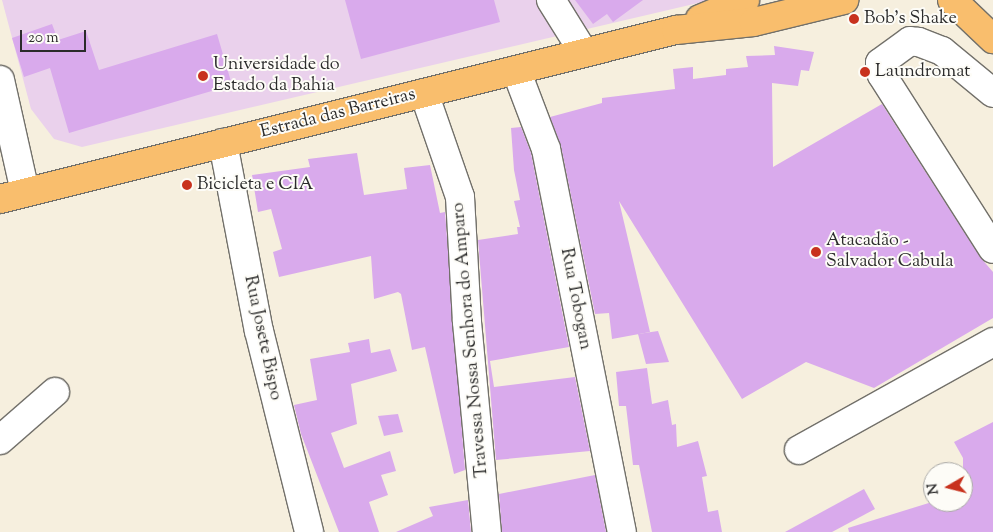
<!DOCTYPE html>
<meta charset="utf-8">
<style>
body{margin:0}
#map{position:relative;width:993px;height:532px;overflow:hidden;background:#f6efde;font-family:"Sorts Mill Goudy",serif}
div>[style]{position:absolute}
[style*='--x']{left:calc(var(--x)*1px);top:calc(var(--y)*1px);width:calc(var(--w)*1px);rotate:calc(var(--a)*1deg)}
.built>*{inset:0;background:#ead1ec}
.building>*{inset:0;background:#d9aaec}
.roads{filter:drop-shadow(1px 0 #72706a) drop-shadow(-1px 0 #72706a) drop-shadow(0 1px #72706a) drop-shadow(0 -1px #72706a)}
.minor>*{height:28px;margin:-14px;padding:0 14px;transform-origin:14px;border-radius:14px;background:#fff}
.major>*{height:28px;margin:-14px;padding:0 14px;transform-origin:14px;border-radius:14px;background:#f9be6d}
.dots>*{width:14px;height:14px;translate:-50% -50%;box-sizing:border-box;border:2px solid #fdfcf7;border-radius:50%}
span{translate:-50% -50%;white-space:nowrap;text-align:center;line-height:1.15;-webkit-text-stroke:4px #fdfcf7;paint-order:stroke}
.poi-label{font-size:18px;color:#2b2b2b}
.left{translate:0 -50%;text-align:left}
.street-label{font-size:18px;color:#2b2b2b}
.north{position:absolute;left:923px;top:462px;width:50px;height:50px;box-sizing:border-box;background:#fdfcf7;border:1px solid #a9a8a5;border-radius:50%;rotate:262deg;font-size:14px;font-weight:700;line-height:20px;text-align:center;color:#2b2b2b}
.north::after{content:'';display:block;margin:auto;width:18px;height:22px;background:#c8321e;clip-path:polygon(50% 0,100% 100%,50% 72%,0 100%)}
.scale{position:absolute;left:20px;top:30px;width:66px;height:22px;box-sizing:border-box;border:2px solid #2b2b2b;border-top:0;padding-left:6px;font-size:15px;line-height:18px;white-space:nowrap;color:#2b2b2b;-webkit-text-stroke:4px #fdfcf7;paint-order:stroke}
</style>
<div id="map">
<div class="built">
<div style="clip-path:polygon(2px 0,711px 0,82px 147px,54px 139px,31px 109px)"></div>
</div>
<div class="building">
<div style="clip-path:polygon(345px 0,494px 0,500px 22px,361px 59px)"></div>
<div style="clip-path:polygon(575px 0,643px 0,613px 22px,607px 14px,593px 24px)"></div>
<div style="clip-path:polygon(52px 24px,58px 40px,86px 31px,99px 70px,217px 34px,232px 85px,69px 133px,50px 68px,24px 77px,12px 38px)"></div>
<div style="clip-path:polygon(774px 46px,814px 52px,809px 71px,801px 70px,798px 86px,772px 83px,773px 167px,882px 104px,980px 257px,993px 272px,993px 318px,874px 388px,806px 362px,742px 399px,619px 201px,650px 332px,612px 339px,609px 313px,595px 314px,561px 146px,550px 117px,602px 103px,602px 98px,675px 89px,673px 69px,693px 67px,693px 79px,726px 75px,726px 69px,748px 67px,746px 56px,775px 55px)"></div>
<div style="clip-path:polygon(521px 127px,531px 153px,569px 347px,490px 361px,494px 387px,575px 377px,590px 451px,496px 460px,478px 240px,518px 234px,517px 227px,520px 227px,514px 201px,520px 200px,514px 170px,511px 128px)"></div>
<div style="clip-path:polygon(357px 153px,364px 195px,407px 189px,404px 168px,430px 165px,440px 213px,445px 212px,465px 470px,454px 474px,425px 347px,412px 350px,401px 294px,398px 292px,374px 299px,371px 256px,279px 277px,273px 252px,282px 249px,271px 209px,258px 212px,252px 175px,310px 167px,308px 159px)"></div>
<div style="clip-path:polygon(658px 331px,669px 362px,646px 364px,638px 334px)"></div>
<div style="clip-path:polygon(369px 339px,371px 353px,390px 349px,397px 371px,351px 384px,357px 424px,331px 433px,344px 468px,390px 451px,396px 471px,381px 475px,388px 495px,369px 502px,379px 532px,339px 532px,301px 434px,294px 405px,317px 400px,310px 359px,350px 352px,348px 343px)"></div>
<div style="clip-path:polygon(647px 368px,652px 404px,668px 400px,672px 425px,676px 424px,677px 447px,698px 441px,707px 476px,702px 477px,708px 512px,718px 510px,722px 532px,652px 532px,639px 465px,633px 465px,626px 406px,619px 406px,616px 372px)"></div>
<div style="clip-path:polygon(398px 414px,403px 432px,384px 436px,378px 416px)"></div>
<div style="clip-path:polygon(993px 422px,993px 532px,849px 532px,848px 528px,932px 502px,963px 502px,963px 458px,954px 442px)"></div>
<div style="clip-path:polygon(595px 475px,606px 532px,502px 532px,499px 494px)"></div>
<div style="clip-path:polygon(864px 489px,875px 509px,832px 532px,785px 532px)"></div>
<div style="clip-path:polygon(468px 500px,471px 532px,396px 532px,433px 516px,429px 507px)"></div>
</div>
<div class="roads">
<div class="minor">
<div style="--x:551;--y:0;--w:62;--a:58.1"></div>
<div style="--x:516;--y:70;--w:85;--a:69.2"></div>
<div style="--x:546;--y:149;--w:390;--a:78.8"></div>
<div style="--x:0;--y:80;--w:115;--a:77.4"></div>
<div style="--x:424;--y:93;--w:110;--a:70.9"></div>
<div style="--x:460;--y:197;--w:125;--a:86.8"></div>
<div style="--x:467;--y:322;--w:211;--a:84.6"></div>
<div style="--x:993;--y:93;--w:66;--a:-140.5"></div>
<div style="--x:942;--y:51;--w:26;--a:-159"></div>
<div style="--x:918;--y:42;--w:8;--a:-173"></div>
<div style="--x:910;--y:41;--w:37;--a:144"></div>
<div style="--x:880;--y:63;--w:12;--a:81"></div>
<div style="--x:882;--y:75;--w:206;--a:57.5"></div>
<div style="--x:223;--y:143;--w:191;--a:79.2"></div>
<div style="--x:259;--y:331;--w:207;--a:76"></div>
<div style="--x:0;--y:440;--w:73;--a:-41.1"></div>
<div style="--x:799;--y:450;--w:222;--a:-29.1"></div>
</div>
<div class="major">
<div style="--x:952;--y:0;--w:57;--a:43.6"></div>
<div style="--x:700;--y:19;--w:49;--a:-22.9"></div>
<div style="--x:0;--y:199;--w:697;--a:-14.04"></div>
<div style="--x:676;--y:30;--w:78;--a:-5.9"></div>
<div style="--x:754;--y:22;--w:93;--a:-13.7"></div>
</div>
</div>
<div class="dots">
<div style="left:854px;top:19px;background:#c8321e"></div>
<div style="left:865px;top:72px;background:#c8321e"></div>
<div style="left:203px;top:76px;background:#c8321e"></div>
<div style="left:187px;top:185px;background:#c8321e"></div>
<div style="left:816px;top:252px;background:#c8321e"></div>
</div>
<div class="poi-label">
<span class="left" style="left:864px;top:19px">Bob's Shake</span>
<span class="left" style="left:213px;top:76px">Universidade do<br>Estado da Bahia</span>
<span class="left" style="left:875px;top:72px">Laundromat</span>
<span class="left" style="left:197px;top:185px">Bicicleta e CIA</span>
<span class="left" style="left:826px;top:252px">Atacadão -<br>Salvador Cabula</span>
</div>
<div class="street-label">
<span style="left:338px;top:114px;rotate:-14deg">Estrada das Barreiras</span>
<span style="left:575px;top:299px;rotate:79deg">Rua Tobogan</span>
<span style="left:262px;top:338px;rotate:78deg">Rua Josete Bispo</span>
<span style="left:471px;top:340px;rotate:-95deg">Travessa Nossa Senhora do Amparo</span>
</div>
<div class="north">N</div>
<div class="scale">20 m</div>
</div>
